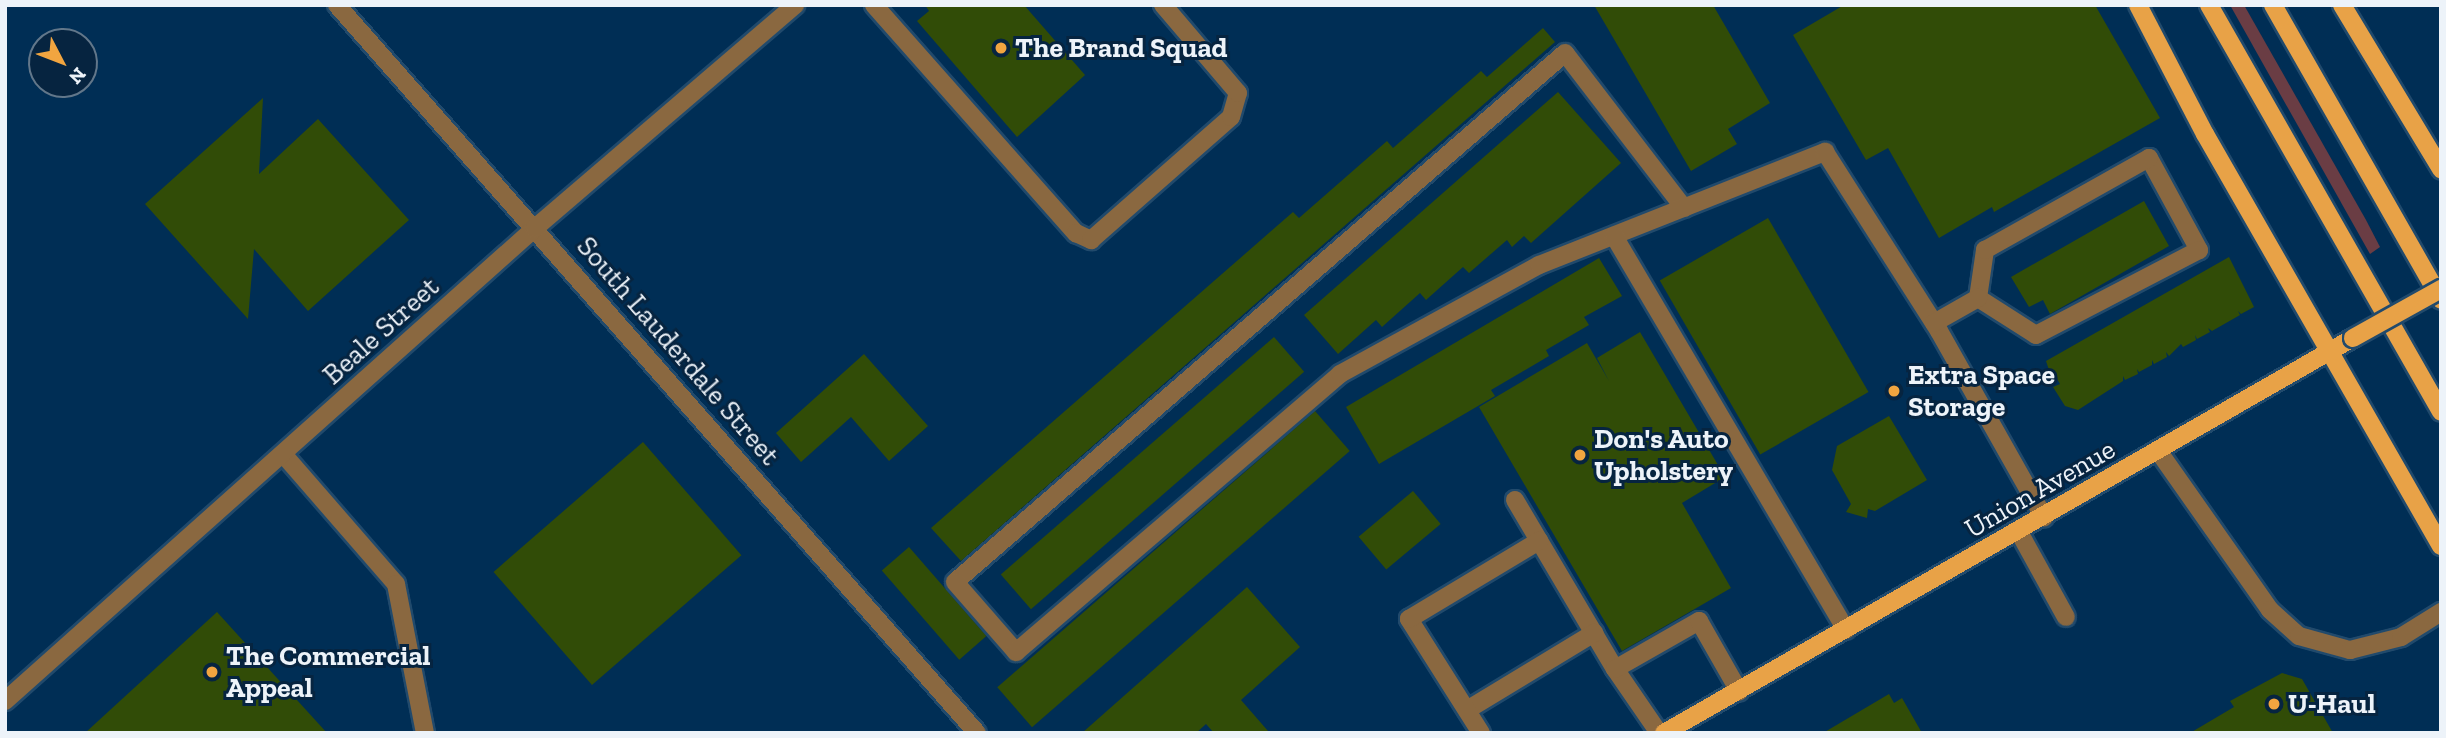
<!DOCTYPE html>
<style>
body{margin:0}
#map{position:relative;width:2446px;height:738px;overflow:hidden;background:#002e55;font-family:"Zilla Slab",serif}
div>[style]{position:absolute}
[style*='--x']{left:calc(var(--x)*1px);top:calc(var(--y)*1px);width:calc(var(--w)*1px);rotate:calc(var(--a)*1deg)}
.green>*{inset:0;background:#6a3d44}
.building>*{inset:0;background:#314c07;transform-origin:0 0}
.roads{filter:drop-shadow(2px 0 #214a6c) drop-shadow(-2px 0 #214a6c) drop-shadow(0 2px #214a6c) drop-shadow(0 -2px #214a6c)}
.minor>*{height:18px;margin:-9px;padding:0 9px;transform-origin:9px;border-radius:9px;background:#8a6840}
.major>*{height:18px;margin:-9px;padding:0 9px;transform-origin:9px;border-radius:9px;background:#e8a247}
.bridges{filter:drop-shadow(2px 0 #214a6c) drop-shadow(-2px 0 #214a6c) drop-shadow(0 2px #214a6c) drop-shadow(0 -2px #214a6c)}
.major-bridge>*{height:18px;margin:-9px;padding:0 9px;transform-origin:9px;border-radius:9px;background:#e8a247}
.dots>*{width:19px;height:19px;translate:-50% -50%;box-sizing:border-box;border:4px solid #062440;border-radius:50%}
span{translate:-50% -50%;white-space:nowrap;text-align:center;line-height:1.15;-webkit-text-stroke:6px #062440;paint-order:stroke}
.poi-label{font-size:28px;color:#edf3f9;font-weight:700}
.left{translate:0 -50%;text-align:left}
.street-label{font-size:28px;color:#edf3f9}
.frame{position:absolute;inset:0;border:7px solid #edf3f9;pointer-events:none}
.north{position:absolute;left:28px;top:28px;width:70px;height:70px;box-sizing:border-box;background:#062440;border:2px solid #62778a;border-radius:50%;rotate:132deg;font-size:19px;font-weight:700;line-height:28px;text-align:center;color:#edf3f9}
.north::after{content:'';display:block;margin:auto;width:24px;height:32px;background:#f1a540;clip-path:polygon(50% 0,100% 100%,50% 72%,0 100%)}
</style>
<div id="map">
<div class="green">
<div style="clip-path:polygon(2230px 5px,2244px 5px,2366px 220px,2380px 247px,2370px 254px)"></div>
</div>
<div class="building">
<div style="clip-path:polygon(925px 5px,1024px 5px,1085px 75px,1017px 137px,917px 21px,929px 11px)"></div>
<div style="clip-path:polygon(1594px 5px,1713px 5px,1770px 103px,1728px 129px,1737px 144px,1691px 171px)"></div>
<div style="clip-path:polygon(1844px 5px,2095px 5px,2160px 118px,1994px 212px,1992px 207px,1939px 238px,1888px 148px,1866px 160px,1793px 35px)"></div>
<div style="clip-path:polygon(1543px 28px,1555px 42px,961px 561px,931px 528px,1293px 212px,1299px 218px,1387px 141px,1393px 148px,1481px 71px,1487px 77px)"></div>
<div style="clip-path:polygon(1558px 92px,1621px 163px,1531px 243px,1524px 236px,1512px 247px,1507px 240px,1469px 273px,1463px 267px,1426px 300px,1420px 293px,1382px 327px,1376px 320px,1338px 354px,1304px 315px)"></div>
<div style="clip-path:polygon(263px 98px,259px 174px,318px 119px,409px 220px,308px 311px,254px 249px,248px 319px,145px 204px)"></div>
<div style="clip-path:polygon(2144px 201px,2169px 246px,2050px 314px,2043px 300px,2029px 307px,2011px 277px)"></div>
<div style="left:1768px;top:218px;width:201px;height:125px;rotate:60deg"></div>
<div style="clip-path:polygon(2229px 257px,2254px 307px,2241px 314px,2238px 311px,2240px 315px,2226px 323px,2223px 320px,2226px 323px,2212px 331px,2208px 328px,2210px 332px,2197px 339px,2195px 335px,2196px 340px,2183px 347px,2181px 344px,2169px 356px,2166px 352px,2167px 357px,2154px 364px,2152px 360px,2152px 365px,2139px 372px,2137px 369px,2138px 374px,2125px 380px,2123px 376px,2123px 381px,2078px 410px,2065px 406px,2053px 387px,2060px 384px,2056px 377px,2052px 379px,2046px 361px)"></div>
<div style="clip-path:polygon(1599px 258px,1622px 296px,1584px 317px,1589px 325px,1546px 350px,1549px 356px,1491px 390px,1495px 396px,1379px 464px,1346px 407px)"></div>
<div style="clip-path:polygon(1640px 332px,1725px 477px,1682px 503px,1731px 588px,1622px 651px,1479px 407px,1587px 343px,1609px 381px,1597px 358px)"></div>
<div style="left:1274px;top:337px;width:46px;height:362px;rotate:49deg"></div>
<div style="clip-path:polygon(864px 354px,928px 426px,889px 461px,851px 417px,801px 462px,776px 433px)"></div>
<div style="left:1315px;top:411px;width:53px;height:421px;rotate:49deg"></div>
<div style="clip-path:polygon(1889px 416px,1927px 480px,1875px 511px,1868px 509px,1867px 518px,1846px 512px,1851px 504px,1832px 470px,1837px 446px)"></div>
<div style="left:643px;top:442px;width:150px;height:198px;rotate:49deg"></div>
<div style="left:1413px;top:491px;width:43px;height:71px;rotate:50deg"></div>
<div style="left:909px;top:547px;width:118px;height:36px;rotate:49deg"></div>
<div style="clip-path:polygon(1247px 587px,1300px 647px,1241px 700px,1268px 731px,1214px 733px,1206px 724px,1196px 733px,1082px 733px)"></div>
<div style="clip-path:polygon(217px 612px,327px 733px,85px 733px)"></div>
<div style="clip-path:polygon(2282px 673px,2302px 679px,2333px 733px,2190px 733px,2234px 707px,2230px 701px)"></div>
<div style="clip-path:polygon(1889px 694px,1894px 703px,1902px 698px,1922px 733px,1823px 733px)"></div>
</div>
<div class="roads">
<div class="minor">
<div style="--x:337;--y:5;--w:969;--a:48.68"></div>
<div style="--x:874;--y:5;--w:305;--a:48.5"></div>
<div style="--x:1076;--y:233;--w:17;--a:25"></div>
<div style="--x:1091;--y:240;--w:186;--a:-41.3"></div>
<div style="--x:1231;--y:117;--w:25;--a:-74"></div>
<div style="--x:1238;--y:93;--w:116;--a:-130.4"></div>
<div style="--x:2149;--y:158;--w:105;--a:61.5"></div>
<div style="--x:2199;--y:250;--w:184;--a:152.5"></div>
<div style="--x:2036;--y:335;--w:69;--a:-147.5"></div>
<div style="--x:1978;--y:298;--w:49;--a:-81.7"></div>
<div style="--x:1985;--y:250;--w:188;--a:-29.3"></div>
<div style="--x:1684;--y:208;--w:195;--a:-127.5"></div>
<div style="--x:1565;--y:53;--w:807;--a:139.07"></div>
<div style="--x:955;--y:582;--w:93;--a:48.9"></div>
<div style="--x:1016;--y:652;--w:427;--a:-40.6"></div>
<div style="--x:1340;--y:374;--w:227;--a:-28.7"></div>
<div style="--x:1539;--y:265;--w:308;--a:-21.6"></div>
<div style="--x:1825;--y:152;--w:212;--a:57.5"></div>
<div style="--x:1939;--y:331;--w:214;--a:60.6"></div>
<div style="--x:1614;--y:236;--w:457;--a:59.5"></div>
<div style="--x:1934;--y:323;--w:51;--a:-29.6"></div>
<div style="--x:2159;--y:452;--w:193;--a:54.9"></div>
<div style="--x:2270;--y:610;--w:39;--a:42"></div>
<div style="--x:2299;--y:636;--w:53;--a:15.4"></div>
<div style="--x:2350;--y:650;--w:53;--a:-14.3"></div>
<div style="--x:2401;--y:637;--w:47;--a:-32"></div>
<div style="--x:283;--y:454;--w:172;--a:49"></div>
<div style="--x:396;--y:584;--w:152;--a:79"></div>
<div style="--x:1515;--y:500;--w:196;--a:59.4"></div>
<div style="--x:2019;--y:532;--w:97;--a:61.1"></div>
<div style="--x:5;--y:701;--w:710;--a:-41.75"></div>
<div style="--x:535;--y:228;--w:343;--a:-40.6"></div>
<div style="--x:1467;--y:710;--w:149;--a:-31.2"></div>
<div style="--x:1481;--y:733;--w:135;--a:-122.3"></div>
<div style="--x:1409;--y:619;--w:152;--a:-31"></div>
<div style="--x:1659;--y:733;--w:78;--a:-124.5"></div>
<div style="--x:1615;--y:669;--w:97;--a:-29.7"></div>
<div style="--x:1699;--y:621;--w:81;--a:60.3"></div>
</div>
<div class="major">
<div style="--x:2138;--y:5;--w:145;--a:62.6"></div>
<div style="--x:2205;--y:134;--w:475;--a:60.2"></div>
<div style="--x:2209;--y:5;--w:468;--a:60.3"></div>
<div style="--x:2273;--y:5;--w:339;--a:60.3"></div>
<div style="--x:2342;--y:5;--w:192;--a:58.9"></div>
<div style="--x:1664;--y:733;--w:794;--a:-29.83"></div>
</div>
</div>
<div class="bridges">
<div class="major-bridge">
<div style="--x:2353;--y:338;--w:101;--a:-29.1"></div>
</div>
</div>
<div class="dots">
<div style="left:1001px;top:48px;background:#f1a540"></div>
<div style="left:1894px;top:391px;background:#f1a540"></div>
<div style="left:1580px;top:455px;background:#f1a540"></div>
<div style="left:212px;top:672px;background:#f1a540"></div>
<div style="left:2274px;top:704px;background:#f1a540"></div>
</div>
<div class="poi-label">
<span class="left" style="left:1015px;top:48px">The Brand Squad</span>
<span class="left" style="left:1908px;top:391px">Extra Space<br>Storage</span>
<span class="left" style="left:1594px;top:455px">Don's Auto<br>Upholstery</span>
<span class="left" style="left:226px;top:672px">The Commercial<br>Appeal</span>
<span class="left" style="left:2288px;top:704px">U-Haul</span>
</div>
<div class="street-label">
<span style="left:381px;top:331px;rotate:-42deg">Beale Street</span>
<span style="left:678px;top:351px;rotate:49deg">South Lauderdale Street</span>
<span style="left:2040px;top:489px;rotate:-30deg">Union Avenue</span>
</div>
<div class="frame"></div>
<div class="north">N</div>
</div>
